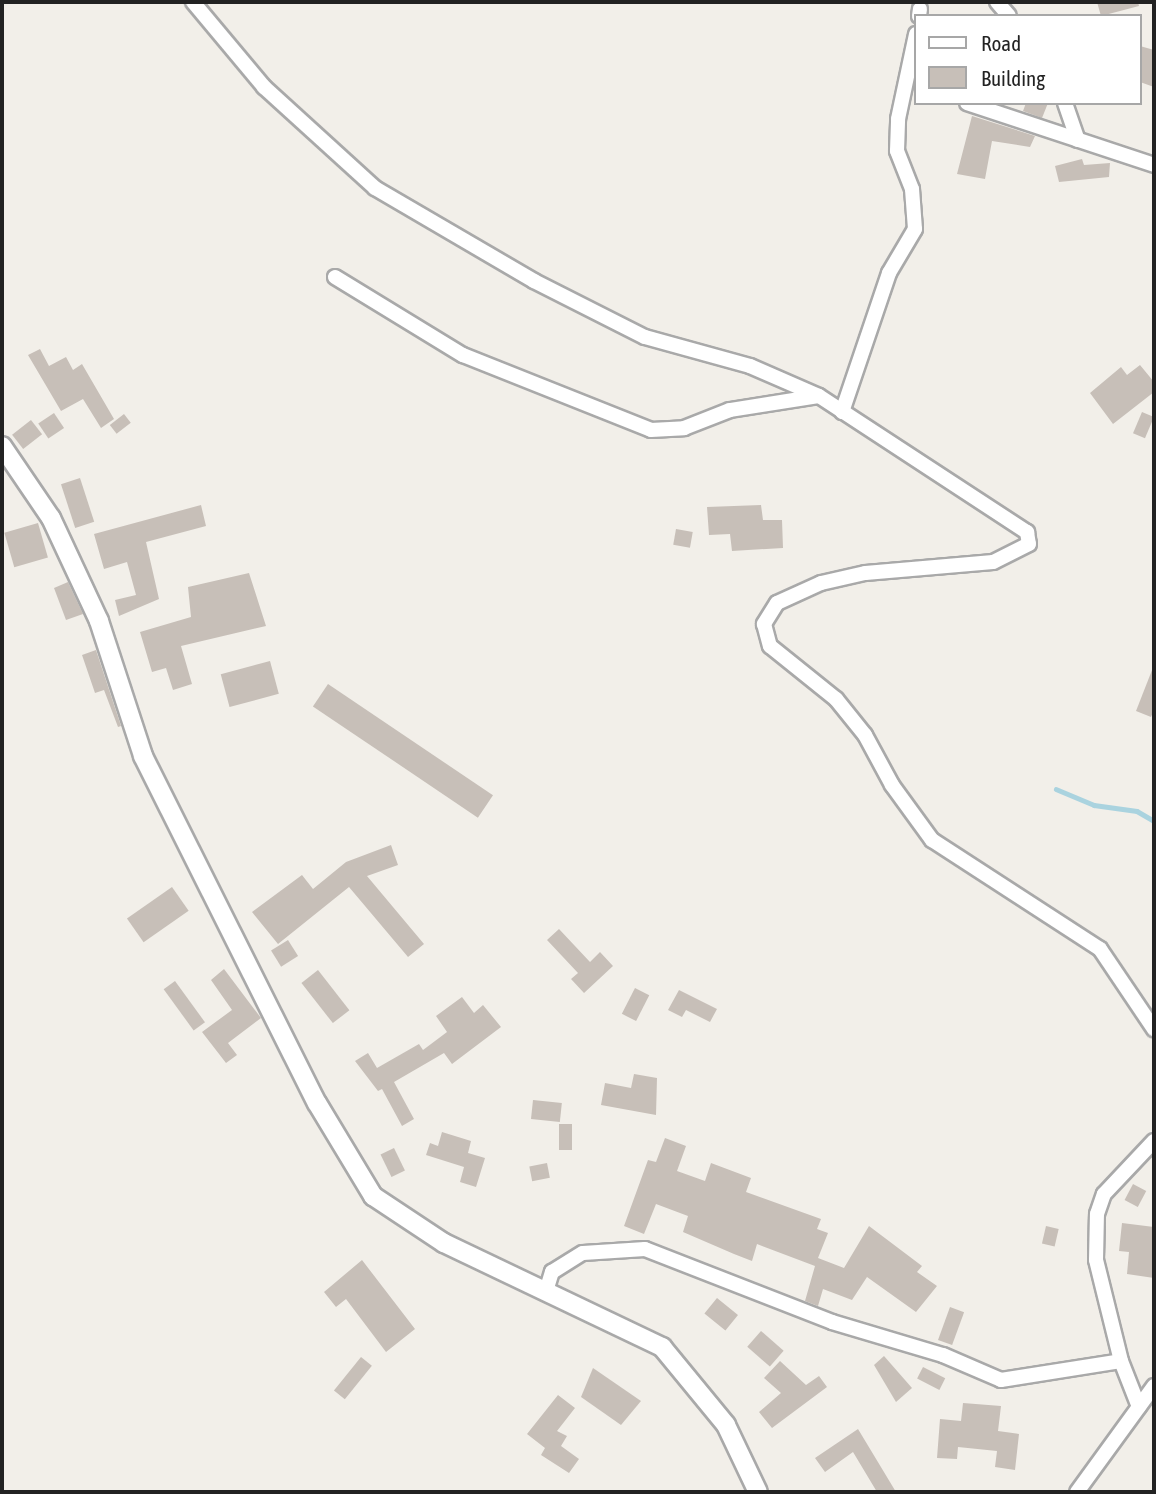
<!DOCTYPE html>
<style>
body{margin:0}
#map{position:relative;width:1156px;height:1494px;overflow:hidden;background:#f2efe9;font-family:"Asap Condensed",sans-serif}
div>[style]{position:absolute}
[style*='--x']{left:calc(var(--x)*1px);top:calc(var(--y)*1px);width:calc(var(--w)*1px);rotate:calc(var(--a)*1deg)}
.stream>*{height:4.5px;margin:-2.25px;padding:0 2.25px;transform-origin:2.25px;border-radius:2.25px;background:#aad3df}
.building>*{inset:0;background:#c7bfb8;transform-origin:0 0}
.roads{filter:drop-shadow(2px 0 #a9a9a9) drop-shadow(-2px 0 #a9a9a9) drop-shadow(0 2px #a9a9a9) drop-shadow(0 -2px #a9a9a9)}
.minor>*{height:14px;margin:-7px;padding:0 7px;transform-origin:7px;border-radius:7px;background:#fff}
.tertiary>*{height:18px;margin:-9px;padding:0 9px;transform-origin:9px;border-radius:9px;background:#fff}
span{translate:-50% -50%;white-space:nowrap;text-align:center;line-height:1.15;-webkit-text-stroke:6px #fff;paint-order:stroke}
.frame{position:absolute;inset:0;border:4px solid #222;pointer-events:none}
.legend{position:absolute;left:914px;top:14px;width:228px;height:91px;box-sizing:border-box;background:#fff;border:2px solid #a7a7a7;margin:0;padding:9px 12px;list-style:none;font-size:21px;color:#222}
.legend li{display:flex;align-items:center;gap:14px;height:35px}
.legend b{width:35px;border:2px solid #a7a7a7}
</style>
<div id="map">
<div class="stream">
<div style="--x:1056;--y:789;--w:41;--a:22.8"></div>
<div style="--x:1094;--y:805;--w:43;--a:7.9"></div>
<div style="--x:1137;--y:811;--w:20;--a:30"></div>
</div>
<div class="building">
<div style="clip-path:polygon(1097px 2px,1138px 2px,1139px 6px,1101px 16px)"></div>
<div style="clip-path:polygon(1140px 46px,1154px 50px,1154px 87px,1140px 82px)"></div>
<div style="clip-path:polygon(1026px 103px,1048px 103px,1042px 118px,1023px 111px)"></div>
<div style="clip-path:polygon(972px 116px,1035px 136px,1030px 147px,992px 141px,985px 179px,957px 174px)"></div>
<div style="clip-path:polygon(1082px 159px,1084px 165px,1110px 163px,1109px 177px,1059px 182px,1055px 166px)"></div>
<div style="clip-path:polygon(40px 349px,49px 366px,66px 357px,73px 370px,82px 364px,114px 419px,101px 428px,83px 399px,61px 411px,28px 355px)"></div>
<div style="clip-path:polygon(1140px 365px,1154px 382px,1154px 392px,1113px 424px,1090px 393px,1121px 367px,1127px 375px)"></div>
<div style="left:1142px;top:412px;width:13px;height:23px;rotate:23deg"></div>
<div style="left:54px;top:413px;width:18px;height:19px;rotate:56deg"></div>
<div style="left:124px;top:414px;width:11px;height:18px;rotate:52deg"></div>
<div style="left:31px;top:420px;width:18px;height:24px;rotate:52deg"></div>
<div style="left:80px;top:478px;width:46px;height:20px;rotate:72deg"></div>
<div style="clip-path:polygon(201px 505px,206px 526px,146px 542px,159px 599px,119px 616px,115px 600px,136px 595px,127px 562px,104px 569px,94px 534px)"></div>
<div style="clip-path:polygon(761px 505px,763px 520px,782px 520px,783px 548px,732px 551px,730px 534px,709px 535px,707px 507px)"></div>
<div style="left:38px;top:523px;width:36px;height:35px;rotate:74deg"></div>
<div style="left:676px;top:529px;width:17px;height:16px;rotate:10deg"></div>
<div style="clip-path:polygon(249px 573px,266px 626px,181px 646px,192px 684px,173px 690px,166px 668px,152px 672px,140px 632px,191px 617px,188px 587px)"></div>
<div style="clip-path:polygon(68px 582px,83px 614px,66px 620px,54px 588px)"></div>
<div style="clip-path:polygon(96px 650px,121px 726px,118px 727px,104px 690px,95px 693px,82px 655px)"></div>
<div style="left:270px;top:661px;width:34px;height:51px;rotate:75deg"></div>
<div style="clip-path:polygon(1154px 665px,1154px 710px,1151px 717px,1136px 711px)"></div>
<div style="left:328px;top:684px;width:199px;height:27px;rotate:34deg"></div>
<div style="clip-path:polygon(391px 845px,398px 865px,367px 876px,424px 944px,408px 957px,349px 887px,278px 944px,252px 912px,302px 875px,313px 889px,346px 862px)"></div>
<div style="left:172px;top:887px;width:29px;height:55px;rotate:55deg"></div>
<div style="clip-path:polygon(559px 929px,590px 962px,600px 952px,613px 966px,584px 993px,571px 979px,578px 973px,547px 940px)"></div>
<div style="left:288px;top:940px;width:19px;height:20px;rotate:58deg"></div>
<div style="clip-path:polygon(224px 969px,261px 1018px,228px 1043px,237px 1055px,226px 1063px,202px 1032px,232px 1010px,211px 980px)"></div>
<div style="left:318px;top:970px;width:51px;height:21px;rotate:52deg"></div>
<div style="left:175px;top:981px;width:51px;height:14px;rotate:54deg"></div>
<div style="left:635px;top:988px;width:16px;height:29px;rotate:27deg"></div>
<div style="clip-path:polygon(679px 990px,717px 1009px,710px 1022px,686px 1010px,682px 1017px,668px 1010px)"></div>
<div style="clip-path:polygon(462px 997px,474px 1013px,483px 1005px,501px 1027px,452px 1064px,444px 1053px,394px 1082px,414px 1119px,402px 1126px,382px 1089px,378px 1091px,355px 1061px,368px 1053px,377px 1068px,419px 1044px,423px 1050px,447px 1032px,436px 1016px)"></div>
<div style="clip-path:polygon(634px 1074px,657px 1078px,656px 1115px,601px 1105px,605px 1083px,631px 1088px)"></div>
<div style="left:533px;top:1100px;width:29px;height:19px;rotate:6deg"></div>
<div style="left:559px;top:1124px;width:13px;height:26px"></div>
<div style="clip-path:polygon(442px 1132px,471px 1141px,468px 1153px,485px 1158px,476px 1187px,460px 1182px,464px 1167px,426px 1155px,430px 1143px,438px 1146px)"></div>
<div style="clip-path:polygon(665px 1138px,686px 1146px,677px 1171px,705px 1181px,711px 1163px,751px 1178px,746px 1192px,821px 1219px,817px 1229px,828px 1233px,818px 1258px,844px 1268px,869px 1226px,922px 1266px,917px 1272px,937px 1286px,916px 1312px,867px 1277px,852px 1300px,823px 1289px,818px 1306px,805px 1301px,815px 1266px,757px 1244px,752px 1261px,734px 1254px,683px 1232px,688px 1216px,656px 1204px,644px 1234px,624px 1226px,648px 1160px,656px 1162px)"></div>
<div style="left:394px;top:1148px;width:25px;height:15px;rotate:64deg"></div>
<div style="left:547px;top:1163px;width:15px;height:18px;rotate:79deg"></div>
<div style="left:1133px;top:1184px;width:15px;height:18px;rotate:28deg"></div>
<div style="clip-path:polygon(1122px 1223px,1154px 1227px,1154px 1278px,1127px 1274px,1129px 1252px,1119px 1251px)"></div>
<div style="left:1046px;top:1226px;width:13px;height:18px;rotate:13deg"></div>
<div style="clip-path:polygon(362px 1260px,415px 1329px,386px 1352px,346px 1299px,336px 1307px,324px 1292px)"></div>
<div style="left:717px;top:1298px;width:27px;height:20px;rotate:39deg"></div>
<div style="left:950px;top:1307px;width:15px;height:35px;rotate:20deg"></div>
<div style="left:761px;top:1331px;width:30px;height:21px;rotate:41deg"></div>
<div style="clip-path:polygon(884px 1356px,912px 1388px,896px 1402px,874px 1365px)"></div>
<div style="left:361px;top:1357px;width:14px;height:43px;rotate:39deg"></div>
<div style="clip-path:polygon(780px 1361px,806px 1385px,819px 1376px,827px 1387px,772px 1428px,759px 1412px,781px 1393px,764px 1378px)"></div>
<div style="left:923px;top:1367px;width:25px;height:13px;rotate:27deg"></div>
<div style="clip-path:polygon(593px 1368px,641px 1401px,621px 1425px,581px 1397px)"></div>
<div style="clip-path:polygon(558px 1395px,575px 1408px,557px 1431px,567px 1436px,561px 1446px,579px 1459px,569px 1473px,541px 1455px,545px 1448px,527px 1434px)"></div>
<div style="clip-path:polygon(963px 1403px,1001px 1406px,998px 1431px,1019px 1434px,1015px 1470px,995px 1467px,997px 1451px,958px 1447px,957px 1459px,937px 1458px,940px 1419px,961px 1421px)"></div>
<div style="clip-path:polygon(858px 1429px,896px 1492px,877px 1492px,853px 1452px,825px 1472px,815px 1458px)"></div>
</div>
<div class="roads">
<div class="minor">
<div style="--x:193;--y:2;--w:111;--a:50.1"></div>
<div style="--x:264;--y:87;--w:150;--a:42.3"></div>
<div style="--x:375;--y:188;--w:184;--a:30.3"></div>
<div style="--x:534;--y:281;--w:124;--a:26.8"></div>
<div style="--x:645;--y:337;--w:109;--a:15.4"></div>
<div style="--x:750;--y:366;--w:75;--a:23.5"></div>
<div style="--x:819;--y:396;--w:249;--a:33.2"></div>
<div style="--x:1027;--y:532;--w:12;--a:81"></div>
<div style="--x:1029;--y:544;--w:40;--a:153.4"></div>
<div style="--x:993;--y:562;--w:128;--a:175.1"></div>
<div style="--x:865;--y:573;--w:45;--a:167.2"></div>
<div style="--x:821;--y:583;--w:48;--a:155.6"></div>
<div style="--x:777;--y:603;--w:25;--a:122"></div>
<div style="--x:764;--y:624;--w:23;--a:75"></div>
<div style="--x:770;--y:646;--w:85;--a:38.8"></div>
<div style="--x:836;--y:699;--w:46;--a:51.1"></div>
<div style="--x:865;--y:735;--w:57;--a:61.6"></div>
<div style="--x:892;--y:785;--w:68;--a:54"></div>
<div style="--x:932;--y:840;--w:200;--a:33"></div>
<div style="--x:1100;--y:949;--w:97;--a:56"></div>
<div style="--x:997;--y:2;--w:18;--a:49"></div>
<div style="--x:919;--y:16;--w:7;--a:-82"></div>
<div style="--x:967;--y:103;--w:197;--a:18.3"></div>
<div style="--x:1065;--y:103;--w:39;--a:71"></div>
<div style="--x:335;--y:277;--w:150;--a:31.4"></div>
<div style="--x:463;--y:355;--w:202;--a:21.7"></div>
<div style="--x:651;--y:430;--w:33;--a:-3"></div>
<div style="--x:684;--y:428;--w:49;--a:-21.4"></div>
<div style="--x:730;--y:410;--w:89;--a:-9"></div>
<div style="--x:842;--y:412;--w:147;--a:-71.3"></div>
<div style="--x:889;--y:273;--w:51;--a:-59.4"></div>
<div style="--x:915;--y:229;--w:40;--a:-94.3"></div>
<div style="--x:912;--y:189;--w:41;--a:-111.5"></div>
<div style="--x:897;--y:151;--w:32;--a:-88"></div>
<div style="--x:898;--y:119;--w:87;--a:-78"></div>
<div style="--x:547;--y:1288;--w:17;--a:-73"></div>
<div style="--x:552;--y:1272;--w:36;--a:-32"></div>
<div style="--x:583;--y:1253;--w:62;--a:-3.7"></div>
<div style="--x:645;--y:1249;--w:201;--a:21.3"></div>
<div style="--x:832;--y:1322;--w:116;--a:16.6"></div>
<div style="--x:943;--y:1355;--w:63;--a:23.3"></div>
<div style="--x:1001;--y:1380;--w:121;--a:-9"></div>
<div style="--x:1121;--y:1361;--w:49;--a:68.6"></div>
<div style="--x:1121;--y:1361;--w:104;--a:-103.9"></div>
<div style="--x:1096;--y:1260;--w:46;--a:-88.8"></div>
<div style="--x:1097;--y:1214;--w:21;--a:-71"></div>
<div style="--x:1104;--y:1194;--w:73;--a:-46.7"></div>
<div style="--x:1077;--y:1492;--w:131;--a:-54"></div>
</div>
<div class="tertiary">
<div style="--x:2;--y:446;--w:87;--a:55.8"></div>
<div style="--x:51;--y:518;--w:114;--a:65"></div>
<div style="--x:99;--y:621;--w:142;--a:71.9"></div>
<div style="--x:143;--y:756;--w:388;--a:63.4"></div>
<div style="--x:317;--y:1103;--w:109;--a:58.9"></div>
<div style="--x:373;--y:1196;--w:85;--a:33.5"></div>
<div style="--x:444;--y:1243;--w:242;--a:25.5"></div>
<div style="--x:662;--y:1347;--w:101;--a:50.6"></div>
<div style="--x:726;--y:1425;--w:74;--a:64.5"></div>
</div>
</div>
<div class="frame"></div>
<ul class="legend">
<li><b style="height:9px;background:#fff"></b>Road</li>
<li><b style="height:19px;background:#c7bfb8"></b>Building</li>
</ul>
</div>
